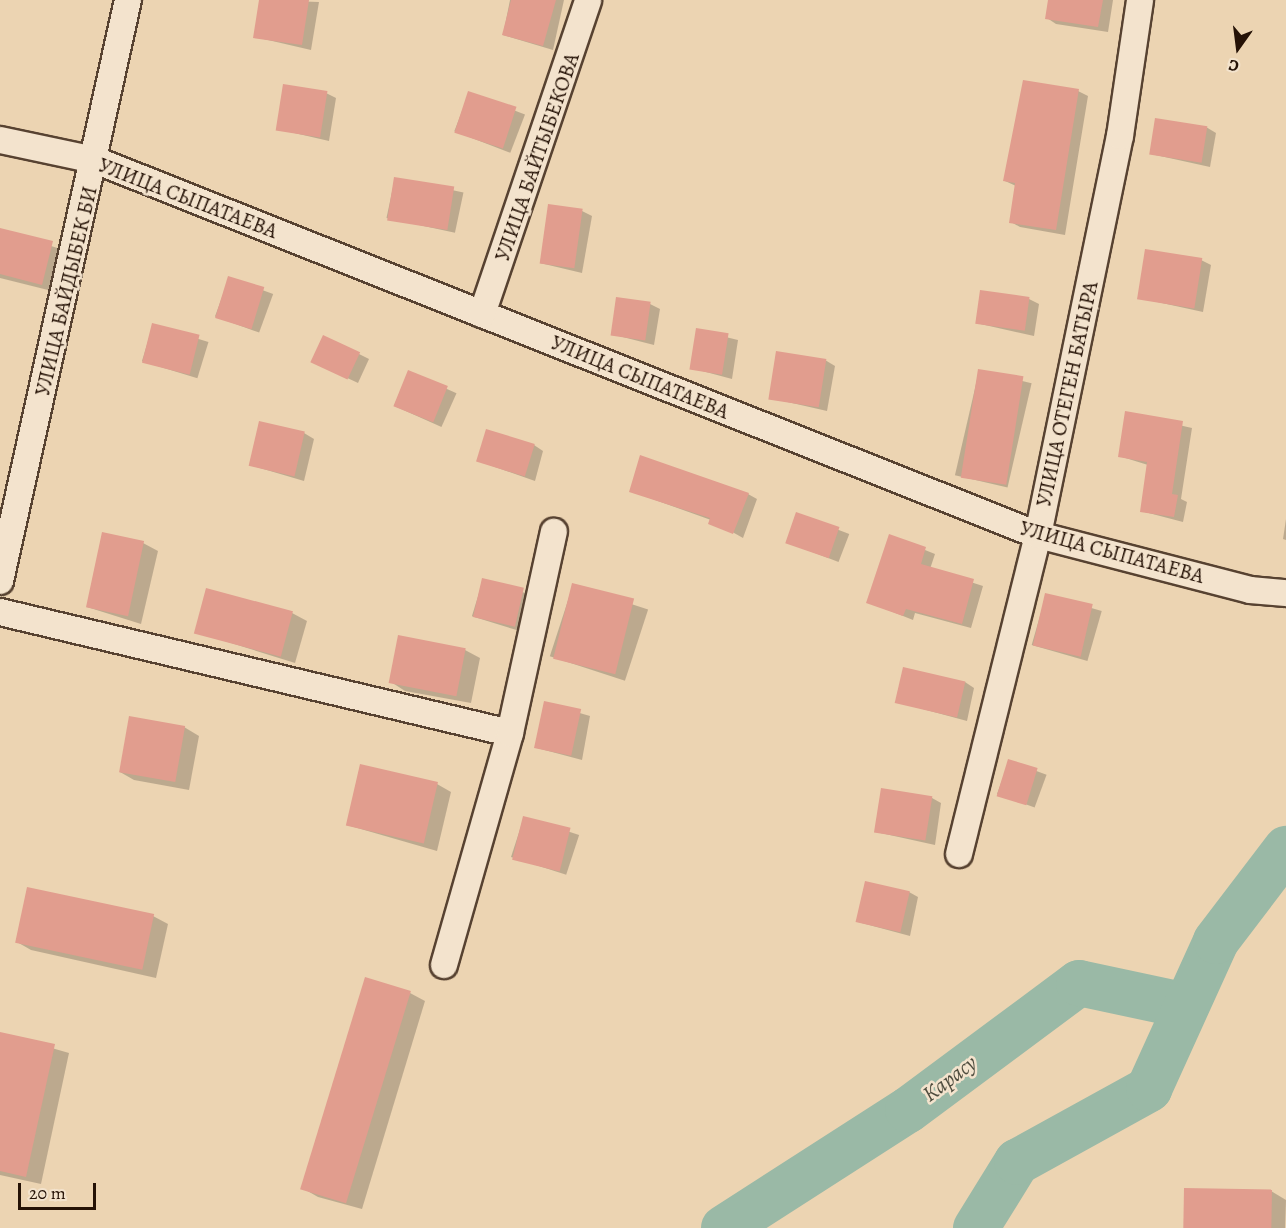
<!DOCTYPE html>
<meta charset="utf-8">
<style>
body{margin:0}
#map{position:relative;width:1286px;height:1228px;overflow:hidden;background:#ecd4b2;font-family:Alegreya,serif}
div>[style]{position:absolute}
[style*='--x']{left:calc(var(--x)*1px);top:calc(var(--y)*1px);width:calc(var(--w)*1px);rotate:calc(var(--a)*1deg)}
.shadow>*{inset:0;background:#0003;transform-origin:0 0}
.river>*{height:46px;margin:-23px;padding:0 23px;transform-origin:23px;border-radius:23px;background:#9ab9a6}
.building>*{inset:0;background:#e19d8e;transform-origin:0 0}
.roads{filter:drop-shadow(2px 0 #574231) drop-shadow(-2px 0 #574231) drop-shadow(0 2px #574231) drop-shadow(0 -2px #574231)}
.street>*{height:26px;margin:-13px;padding:0 13px;transform-origin:13px;border-radius:13px;background:#f3e3cd}
span{translate:-50% -50%;white-space:nowrap;text-align:center;line-height:1.15;-webkit-text-stroke:5px #f3e3cd;paint-order:stroke}
.street-label{font-size:21px;color:#251206}
.water-label{font-size:22px;color:#4e4c3e;font-style:italic}
.north{position:absolute;left:1208px;top:18px;width:60px;height:60px;-webkit-text-stroke:4px #f3e3cd;paint-order:stroke;rotate:194deg;font-size:16px;font-weight:700;line-height:24px;text-align:center;color:#251206}
.north::after{content:'';display:block;margin:auto;width:21px;height:27px;background:#251206;clip-path:polygon(50% 0,100% 100%,50% 72%,0 100%)}
.scale{position:absolute;left:18px;top:1183px;width:78px;height:27px;box-sizing:border-box;border:3px solid #251206;border-top:0;padding-left:8px;font-size:18px;line-height:21px;white-space:nowrap;color:#251206;-webkit-text-stroke:4px #f3e3cd;paint-order:stroke}
</style>
<div id="map">
<div class="shadow">
<div style="clip-path:polygon(261px 0,319px 2px,311px 50px,255px 37px)"></div>
<div style="clip-path:polygon(510px 0,564px 0,553px 50px,503px 35px)"></div>
<div style="clip-path:polygon(1050px 0,1113px 0,1108px 32px,1056px 24px,1047px 18px)"></div>
<div style="clip-path:polygon(1078px 91px,1088px 96px,1065px 235px,1020px 227px,1011px 222px,1016px 186px,1005px 181px)"></div>
<div style="clip-path:polygon(326px 93px,336px 98px,329px 141px,277px 129px)"></div>
<div style="left:469px;top:93px;width:60px;height:41px;rotate:21deg"></div>
<div style="clip-path:polygon(1206px 127px,1216px 133px,1210px 167px,1151px 154px)"></div>
<div style="left:395px;top:178px;width:70px;height:41px;rotate:12deg"></div>
<div style="clip-path:polygon(582px 211px,592px 216px,582px 273px,540px 263px)"></div>
<div style="clip-path:polygon(0 230px,67px 251px,56px 292px,0 278px)"></div>
<div style="clip-path:polygon(1201px 260px,1211px 265px,1203px 312px,1139px 298px)"></div>
<div style="left:229px;top:278px;width:47px;height:41px;rotate:20deg"></div>
<div style="clip-path:polygon(1029px 299px,1039px 304px,1034px 336px,976px 323px)"></div>
<div style="clip-path:polygon(650px 304px,660px 309px,654px 345px,611px 334px)"></div>
<div style="left:153px;top:325px;width:58px;height:38px;rotate:17deg"></div>
<div style="clip-path:polygon(697px 330px,738px 340px,732px 379px,691px 368px)"></div>
<div style="clip-path:polygon(359px 354px,369px 359px,358px 383px,322px 366px)"></div>
<div style="clip-path:polygon(825px 360px,835px 366px,827px 411px,770px 398px)"></div>
<div style="left:979px;top:371px;width:54px;height:107px;rotate:13deg"></div>
<div style="left:409px;top:372px;width:52px;height:37px;rotate:24deg"></div>
<div style="clip-path:polygon(1126px 413px,1192px 428px,1181px 499px,1187px 502px,1183px 522px,1141px 511px,1148px 465px,1119px 456px)"></div>
<div style="clip-path:polygon(304px 433px,314px 439px,304px 481px,250px 465px)"></div>
<div style="clip-path:polygon(534px 445px,543px 451px,535px 481px,478px 461px)"></div>
<div style="clip-path:polygon(630px 491px,748px 494px,757px 499px,743px 538px,711px 520px)"></div>
<div style="left:797px;top:514px;width:56px;height:30px;rotate:21deg"></div>
<div style="clip-path:polygon(1286px 519px,1286px 540px,1283px 539px)"></div>
<div style="clip-path:polygon(890px 536px,935px 554px,930px 569px,983px 586px,971px 628px,915px 613px,913px 620px,868px 602px)"></div>
<div style="clip-path:polygon(143px 543px,158px 551px,141px 624px,87px 607px)"></div>
<div style="left:483px;top:580px;width:52px;height:38px;rotate:17deg"></div>
<div style="left:573px;top:585px;width:79px;height:75px;rotate:18deg"></div>
<div style="left:1046px;top:595px;width:58px;height:52px;rotate:16deg"></div>
<div style="clip-path:polygon(292px 613px,307px 621px,295px 663px,196px 632px)"></div>
<div style="clip-path:polygon(465px 650px,480px 658px,471px 703px,405px 691px,391px 682px)"></div>
<div style="clip-path:polygon(965px 682px,974px 688px,967px 721px,897px 702px)"></div>
<div style="clip-path:polygon(545px 703px,590px 716px,582px 760px,537px 748px)"></div>
<div style="clip-path:polygon(184px 727px,199px 736px,189px 790px,134px 780px,120px 772px)"></div>
<div style="left:1009px;top:761px;width:40px;height:35px;rotate:20deg"></div>
<div style="clip-path:polygon(437px 784px,451px 792px,437px 851px,347px 825px)"></div>
<div style="clip-path:polygon(932px 798px,941px 803px,935px 845px,876px 832px)"></div>
<div style="left:524px;top:817px;width:58px;height:42px;rotate:18deg"></div>
<div style="clip-path:polygon(909px 892px,918px 897px,910px 936px,858px 922px)"></div>
<div style="clip-path:polygon(153px 916px,168px 924px,156px 978px,31px 950px,17px 942px)"></div>
<div style="clip-path:polygon(410px 993px,425px 1001px,362px 1209px,318px 1197px,304px 1189px)"></div>
<div style="clip-path:polygon(0 1033px,69px 1053px,41px 1184px,0 1175px)"></div>
<div style="clip-path:polygon(1271px 1191px,1286px 1200px,1285px 1228px,1185px 1228px)"></div>
</div>
<div class="river">
<div style="--x:724;--y:1228;--w:219;--a:-32.7"></div>
<div style="--x:908;--y:1110;--w:213;--a:-36.6"></div>
<div style="--x:1079;--y:983;--w:109;--a:12.1"></div>
<div style="--x:976;--y:1228;--w:78;--a:-58.2"></div>
<div style="--x:1017;--y:1162;--w:151;--a:-28.9"></div>
<div style="--x:1149;--y:1089;--w:162;--a:-65.6"></div>
<div style="--x:1216;--y:941;--w:116;--a:-52.7"></div>
</div>
<div class="building">
<div style="clip-path:polygon(259px 0,309px 0,302px 45px,253px 38px)"></div>
<div style="clip-path:polygon(511px 0,556px 0,543px 46px,502px 35px)"></div>
<div style="clip-path:polygon(1048px 0,1103px 0,1098px 27px,1045px 19px)"></div>
<div style="clip-path:polygon(1023px 80px,1079px 89px,1056px 230px,1009px 223px,1015px 183px,1003px 181px)"></div>
<div style="left:283px;top:84px;width:45px;height:47px;rotate:9deg"></div>
<div style="left:468px;top:91px;width:51px;height:44px;rotate:18deg"></div>
<div style="left:1155px;top:118px;width:53px;height:37px;rotate:9deg"></div>
<div style="left:394px;top:177px;width:61px;height:44px;rotate:9deg"></div>
<div style="left:548px;top:204px;width:35px;height:60px;rotate:8deg"></div>
<div style="clip-path:polygon(0 228px,53px 241px,42px 285px,0 274px)"></div>
<div style="left:1145px;top:249px;width:58px;height:51px;rotate:9deg"></div>
<div style="left:228px;top:276px;width:38px;height:44px;rotate:17deg"></div>
<div style="left:980px;top:290px;width:50px;height:34px;rotate:8deg"></div>
<div style="left:616px;top:297px;width:35px;height:39px;rotate:8deg"></div>
<div style="left:152px;top:323px;width:49px;height:41px;rotate:14deg"></div>
<div style="left:696px;top:328px;width:33px;height:42px;rotate:9deg"></div>
<div style="left:323px;top:335px;width:41px;height:30px;rotate:25deg"></div>
<div style="left:776px;top:351px;width:51px;height:49px;rotate:9deg"></div>
<div style="left:978px;top:369px;width:46px;height:110px;rotate:9deg"></div>
<div style="left:408px;top:370px;width:43px;height:39px;rotate:22deg"></div>
<div style="clip-path:polygon(1125px 411px,1183px 421px,1172px 494px,1178px 495px,1174px 517px,1140px 512px,1147px 462px,1118px 457px)"></div>
<div style="left:259px;top:421px;width:47px;height:46px;rotate:13deg"></div>
<div style="left:486px;top:429px;width:51px;height:34px;rotate:17deg"></div>
<div style="clip-path:polygon(640px 455px,749px 493px,733px 534px,708px 524px,710px 518px,629px 492px)"></div>
<div style="left:796px;top:512px;width:46px;height:33px;rotate:19deg"></div>
<div style="left:102px;top:532px;width:43px;height:77px;rotate:12deg"></div>
<div style="clip-path:polygon(889px 534px,926px 547px,921px 564px,974px 579px,962px 624px,906px 609px,903px 616px,866px 603px)"></div>
<div style="left:482px;top:578px;width:43px;height:40px;rotate:13deg"></div>
<div style="left:572px;top:583px;width:64px;height:78px;rotate:14deg"></div>
<div style="left:206px;top:588px;width:90px;height:47px;rotate:15deg"></div>
<div style="left:1045px;top:593px;width:49px;height:54px;rotate:13deg"></div>
<div style="left:398px;top:635px;width:69px;height:49px;rotate:11deg"></div>
<div style="left:903px;top:667px;width:64px;height:37px;rotate:13deg"></div>
<div style="left:544px;top:701px;width:38px;height:48px;rotate:12deg"></div>
<div style="left:129px;top:716px;width:57px;height:57px;rotate:10deg"></div>
<div style="left:1008px;top:759px;width:31px;height:39px;rotate:17deg"></div>
<div style="left:360px;top:764px;width:80px;height:63px;rotate:13deg"></div>
<div style="left:881px;top:788px;width:52px;height:45px;rotate:9deg"></div>
<div style="left:523px;top:816px;width:49px;height:45px;rotate:14deg"></div>
<div style="left:865px;top:881px;width:46px;height:42px;rotate:13deg"></div>
<div style="left:27px;top:887px;width:130px;height:57px;rotate:12deg"></div>
<div style="left:365px;top:977px;width:48px;height:222px;rotate:17deg"></div>
<div style="clip-path:polygon(0 1032px,55px 1044px,26px 1177px,0 1171px)"></div>
<div style="left:1184px;top:1188px;width:88px;height:40px;rotate:1deg"></div>
</div>
<div class="roads">
<div class="street">
<div style="--x:0;--y:140;--w:97;--a:11.9"></div>
<div style="--x:95;--y:160;--w:1015;--a:21.69"></div>
<div style="--x:1038;--y:535;--w:219;--a:14.5"></div>
<div style="--x:1250;--y:590;--w:36;--a:5"></div>
<div style="--x:482;--y:314;--w:331;--a:-71.3"></div>
<div style="--x:0;--y:581;--w:595;--a:-77.58"></div>
<div style="--x:0;--y:612;--w:524;--a:13.35"></div>
<div style="--x:959;--y:854;--w:329;--a:-76.1"></div>
<div style="--x:1038;--y:535;--w:407;--a:-78.4"></div>
<div style="--x:1120;--y:136;--w:137;--a:-81.6"></div>
<div style="--x:444;--y:965;--w:241;--a:-74.1"></div>
<div style="--x:510;--y:733;--w:206;--a:-77.7"></div>
</div>
</div>
<div class="street-label">
<span style="left:537px;top:157px;rotate:-71deg">УЛИЦА БАЙТЫБЕКОВА</span>
<span style="left:188px;top:198px;rotate:21deg">УЛИЦА СЫПАТАЕВА</span>
<span style="left:66px;top:291px;rotate:-77deg">УЛИЦА БАЙДЫБЕК БИ</span>
<span style="left:640px;top:377px;rotate:22deg">УЛИЦА СЫПАТАЕВА</span>
<span style="left:1067px;top:394px;rotate:-78deg">УЛИЦА ОТЕГЕН БАТЫРА</span>
<span style="left:1112px;top:552px;rotate:15deg">УЛИЦА СЫПАТАЕВА</span>
</div>
<div class="water-label">
<span style="left:950px;top:1079px;rotate:-37deg">Карасу</span>
</div>
<div class="north">С</div>
<div class="scale">20 m</div>
</div>
